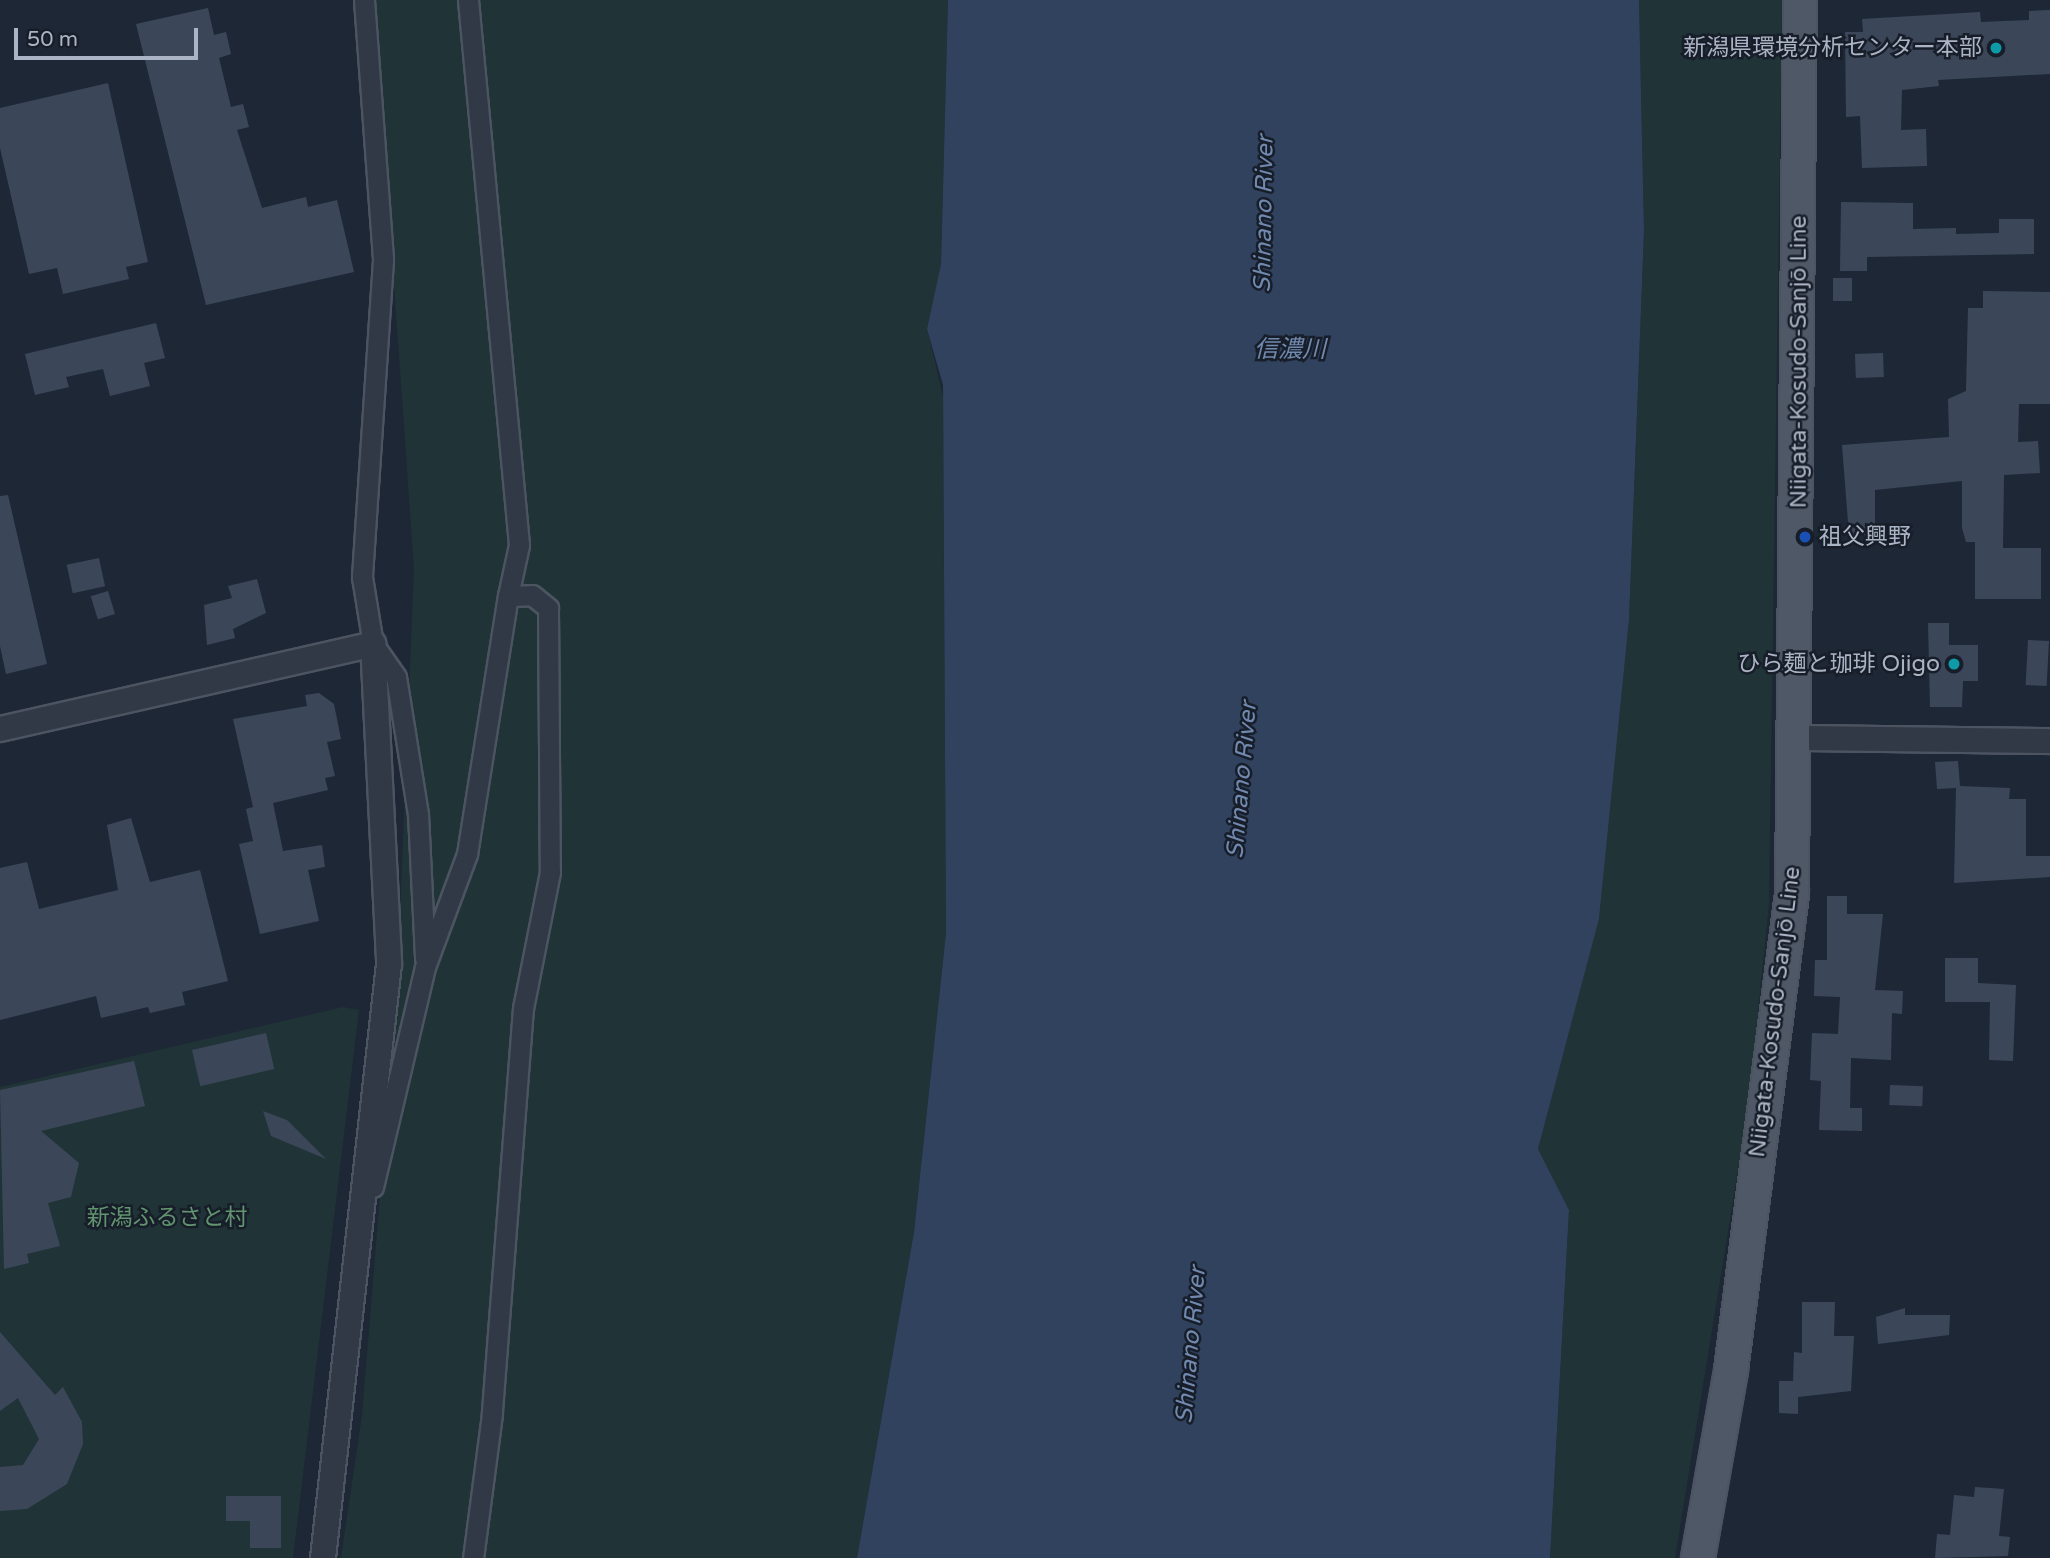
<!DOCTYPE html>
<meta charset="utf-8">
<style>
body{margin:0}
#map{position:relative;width:2050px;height:1558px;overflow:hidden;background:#1e2736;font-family:"Varela Round","Noto Sans JP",sans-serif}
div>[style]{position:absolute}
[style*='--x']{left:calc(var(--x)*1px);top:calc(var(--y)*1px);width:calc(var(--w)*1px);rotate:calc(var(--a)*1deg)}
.green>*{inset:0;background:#203337}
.water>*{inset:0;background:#30425e}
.building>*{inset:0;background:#3b4759;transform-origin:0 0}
.roads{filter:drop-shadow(2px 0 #4c5462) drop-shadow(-2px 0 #4c5462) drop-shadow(0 2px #4c5462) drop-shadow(0 -2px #4c5462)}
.minor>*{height:19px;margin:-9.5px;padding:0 9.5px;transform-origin:9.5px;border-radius:9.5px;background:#313946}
.tertiary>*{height:24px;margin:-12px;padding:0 12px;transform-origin:12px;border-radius:12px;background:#313946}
.primary>*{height:32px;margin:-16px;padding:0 16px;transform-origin:16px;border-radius:16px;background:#4f5867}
.dots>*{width:19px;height:19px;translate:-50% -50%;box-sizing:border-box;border:4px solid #171e2a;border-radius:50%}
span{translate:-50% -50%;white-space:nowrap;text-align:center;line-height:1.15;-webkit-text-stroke:5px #171e2a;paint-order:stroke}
.poi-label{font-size:23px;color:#abb4c4}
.right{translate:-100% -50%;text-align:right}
.left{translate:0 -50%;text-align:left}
.street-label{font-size:23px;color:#abb4c4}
.park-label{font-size:23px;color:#62946f}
.water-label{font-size:24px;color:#7189ae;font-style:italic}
.scale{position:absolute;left:14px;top:28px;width:184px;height:32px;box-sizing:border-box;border:4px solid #abb4c4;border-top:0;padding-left:9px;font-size:21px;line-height:24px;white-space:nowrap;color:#abb4c4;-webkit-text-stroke:5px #171e2a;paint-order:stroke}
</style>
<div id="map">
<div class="green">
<div style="clip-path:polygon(374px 0,948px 0,941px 265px,927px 329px,943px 396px,946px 933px,914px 1232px,857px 1558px,341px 1558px,362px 1415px,397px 989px,414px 569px)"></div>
<div style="clip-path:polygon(1639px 0,1782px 0,1769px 903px,1749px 1102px,1675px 1558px,1550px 1558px,1569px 1210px,1538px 1149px,1599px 919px,1629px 620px,1644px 231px)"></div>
<div style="clip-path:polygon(343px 1007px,359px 1010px,293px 1558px,0 1558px,0 1087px)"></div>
</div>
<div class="water">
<div style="clip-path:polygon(948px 0,1639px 0,1644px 231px,1629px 620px,1599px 919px,1538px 1149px,1569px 1210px,1550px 1558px,857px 1558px,914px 1232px,946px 933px,943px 385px,927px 329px,941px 264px)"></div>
</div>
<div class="building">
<div style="clip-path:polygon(208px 8px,214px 35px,226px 32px,231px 54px,219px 58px,231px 107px,243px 104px,249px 127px,237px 130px,262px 208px,306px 197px,308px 207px,337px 200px,354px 272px,206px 305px,136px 24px)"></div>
<div style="clip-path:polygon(2050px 10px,2050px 74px,1938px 80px,1939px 86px,1902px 90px,1901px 130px,1926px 129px,1927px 166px,1862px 168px,1860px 116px,1846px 117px,1845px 32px,1863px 32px,1862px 19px,1980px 12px,1981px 22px,2029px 20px,2029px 11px)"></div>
<div style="clip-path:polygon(108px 83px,148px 262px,126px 267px,129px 279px,63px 294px,57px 268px,29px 274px,0 148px,0 108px)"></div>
<div style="clip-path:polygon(1841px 202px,1913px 203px,1913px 229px,1956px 228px,1956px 234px,1999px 233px,1999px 219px,2034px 219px,2034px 254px,1867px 257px,1867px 271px,1840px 271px)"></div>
<div style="left:1833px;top:278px;width:19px;height:23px"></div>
<div style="clip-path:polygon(1983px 291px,2050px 292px,2050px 404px,2019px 404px,2018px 442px,2038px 441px,2040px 473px,2004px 475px,2003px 548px,2041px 548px,2041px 599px,1975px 599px,1975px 542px,1966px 542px,1962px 528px,1962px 481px,1875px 490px,1875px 535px,1849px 535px,1842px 445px,1949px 437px,1948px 399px,1966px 391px,1968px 308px,1983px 308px)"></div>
<div style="clip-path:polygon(156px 323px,165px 358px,144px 363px,150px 386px,110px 396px,103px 369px,66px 377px,69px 387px,35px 395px,25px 354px)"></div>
<div style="left:1883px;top:353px;width:24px;height:28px;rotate:88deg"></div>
<div style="clip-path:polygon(8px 495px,47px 664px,6px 674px,0 646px,0 496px)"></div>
<div style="left:99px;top:558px;width:29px;height:33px;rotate:78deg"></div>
<div style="clip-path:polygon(257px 579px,266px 613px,233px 629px,235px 638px,207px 645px,204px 605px,232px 598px,228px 586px)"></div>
<div style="left:108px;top:591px;width:24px;height:18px;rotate:73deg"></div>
<div style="clip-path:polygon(1928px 623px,1949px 623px,1949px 645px,1978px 645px,1978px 681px,1963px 681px,1962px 707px,1930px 707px)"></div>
<div style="left:2028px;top:640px;width:21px;height:45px;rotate:3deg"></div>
<div style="clip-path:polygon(319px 693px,334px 704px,341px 739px,327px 742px,335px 776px,325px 778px,328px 790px,273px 803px,283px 851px,322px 845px,325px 867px,308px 870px,319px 921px,260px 934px,239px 844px,253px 841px,246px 809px,253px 807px,233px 719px,307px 706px,305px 695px)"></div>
<div style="clip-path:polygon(1958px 761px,1960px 786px,2010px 788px,2009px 799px,2026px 799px,2026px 856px,2050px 856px,2050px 877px,1954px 883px,1956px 788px,1937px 789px,1935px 762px)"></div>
<div style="clip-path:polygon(131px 818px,150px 882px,200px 870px,228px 981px,182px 992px,185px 1005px,150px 1013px,148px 1007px,101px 1018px,96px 996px,0 1020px,0 868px,27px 862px,39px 909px,118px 890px,107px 825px)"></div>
<div style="clip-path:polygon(1827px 896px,1847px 896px,1847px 914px,1883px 914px,1875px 990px,1903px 991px,1902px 1014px,1892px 1013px,1891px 1060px,1851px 1058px,1850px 1108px,1862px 1108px,1862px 1131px,1819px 1130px,1821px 1081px,1810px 1080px,1812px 1033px,1838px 1034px,1840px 997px,1814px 996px,1815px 960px,1827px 960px)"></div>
<div style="clip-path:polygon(1945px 958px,1978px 958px,1978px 983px,2016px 985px,2013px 1061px,1989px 1060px,1990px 1002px,1945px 1002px)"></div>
<div style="left:266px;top:1033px;width:37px;height:76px;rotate:77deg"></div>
<div style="clip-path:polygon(134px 1061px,145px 1106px,41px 1131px,79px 1163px,71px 1197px,48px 1203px,60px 1246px,27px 1254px,29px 1263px,4px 1269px,0 1090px)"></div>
<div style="left:1890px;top:1085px;width:33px;height:20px;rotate:2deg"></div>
<div style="clip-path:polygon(263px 1111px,287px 1120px,326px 1159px,271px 1136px)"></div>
<div style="clip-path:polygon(1802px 1302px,1835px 1302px,1834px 1336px,1854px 1336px,1851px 1391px,1798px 1397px,1798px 1414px,1779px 1413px,1779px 1381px,1793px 1381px,1794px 1352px,1802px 1353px)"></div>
<div style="clip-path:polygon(1905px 1308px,1905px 1315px,1950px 1315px,1949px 1335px,1878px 1344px,1876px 1317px)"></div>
<div style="clip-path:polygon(0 1332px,55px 1395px,63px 1387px,82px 1422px,83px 1444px,67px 1484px,27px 1509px,0 1511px,0 1467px,23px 1465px,39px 1439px,18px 1398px,0 1411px)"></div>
<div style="clip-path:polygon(1975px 1487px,2004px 1489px,1999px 1536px,2010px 1537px,2008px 1556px,1935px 1558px,1937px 1534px,1950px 1535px,1954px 1495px,1974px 1497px)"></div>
<div style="clip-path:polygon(226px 1496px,281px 1496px,281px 1548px,250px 1548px,250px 1521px,226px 1521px)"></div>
</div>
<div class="roads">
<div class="minor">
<div style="--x:364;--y:0;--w:261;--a:85.8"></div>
<div style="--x:383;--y:260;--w:318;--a:93.8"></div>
<div style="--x:362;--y:577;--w:68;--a:80.7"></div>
<div style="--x:373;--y:644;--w:40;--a:55.1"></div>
<div style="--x:396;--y:677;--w:139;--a:80.9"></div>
<div style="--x:418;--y:814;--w:145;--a:87.2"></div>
<div style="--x:468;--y:0;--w:547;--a:84.65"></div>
<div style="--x:519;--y:545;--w:52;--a:102.2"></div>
<div style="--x:373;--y:1187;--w:226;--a:-76.7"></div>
<div style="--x:425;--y:967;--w:121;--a:-69.6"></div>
<div style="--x:467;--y:854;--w:261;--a:-81"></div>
<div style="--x:508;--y:596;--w:24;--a:-2"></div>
<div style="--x:532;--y:595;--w:21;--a:39"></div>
<div style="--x:548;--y:608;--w:264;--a:89.6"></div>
<div style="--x:550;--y:872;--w:139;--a:101.2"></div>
<div style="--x:523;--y:1008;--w:407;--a:94.4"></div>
<div style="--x:492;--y:1414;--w:145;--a:97.5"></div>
</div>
<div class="tertiary">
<div style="--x:0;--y:729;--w:383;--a:-12.8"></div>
<div style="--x:373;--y:644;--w:320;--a:87.1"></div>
<div style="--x:389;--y:964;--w:598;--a:96.34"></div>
<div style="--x:1795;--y:738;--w:255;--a:0.7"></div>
</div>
<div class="primary">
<div style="--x:1698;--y:1558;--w:191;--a:-80"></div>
<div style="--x:1731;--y:1370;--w:481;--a:-82.7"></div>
<div style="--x:1792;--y:893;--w:893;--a:-89.49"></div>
</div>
</div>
<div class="dots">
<div style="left:1996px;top:48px;background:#0f9aa8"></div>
<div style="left:1805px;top:537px;background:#1a4fb4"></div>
<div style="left:1954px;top:664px;background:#0f9aa8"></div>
</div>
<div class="poi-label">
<span class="right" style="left:1982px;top:48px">新潟県環境分析センター本部</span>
<span class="left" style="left:1819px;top:537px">祖父興野</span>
<span class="right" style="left:1940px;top:664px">ひら麺と珈琲 Ojigo</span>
</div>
<div class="street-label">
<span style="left:1799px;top:362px;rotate:-90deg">Niigata-Kosudo-Sanjō Line</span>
<span style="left:1775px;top:1012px;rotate:-83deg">Niigata-Kosudo-Sanjō Line</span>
</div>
<div class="park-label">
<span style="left:167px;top:1218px">新潟ふるさと村</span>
</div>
<div class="water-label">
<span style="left:1264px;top:214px;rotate:-89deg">Shinano River</span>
<span style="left:1290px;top:350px">信濃川</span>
<span style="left:1242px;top:780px;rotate:-85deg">Shinano River</span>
<span style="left:1191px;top:1345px;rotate:-85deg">Shinano River</span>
</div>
<div class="scale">50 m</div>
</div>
